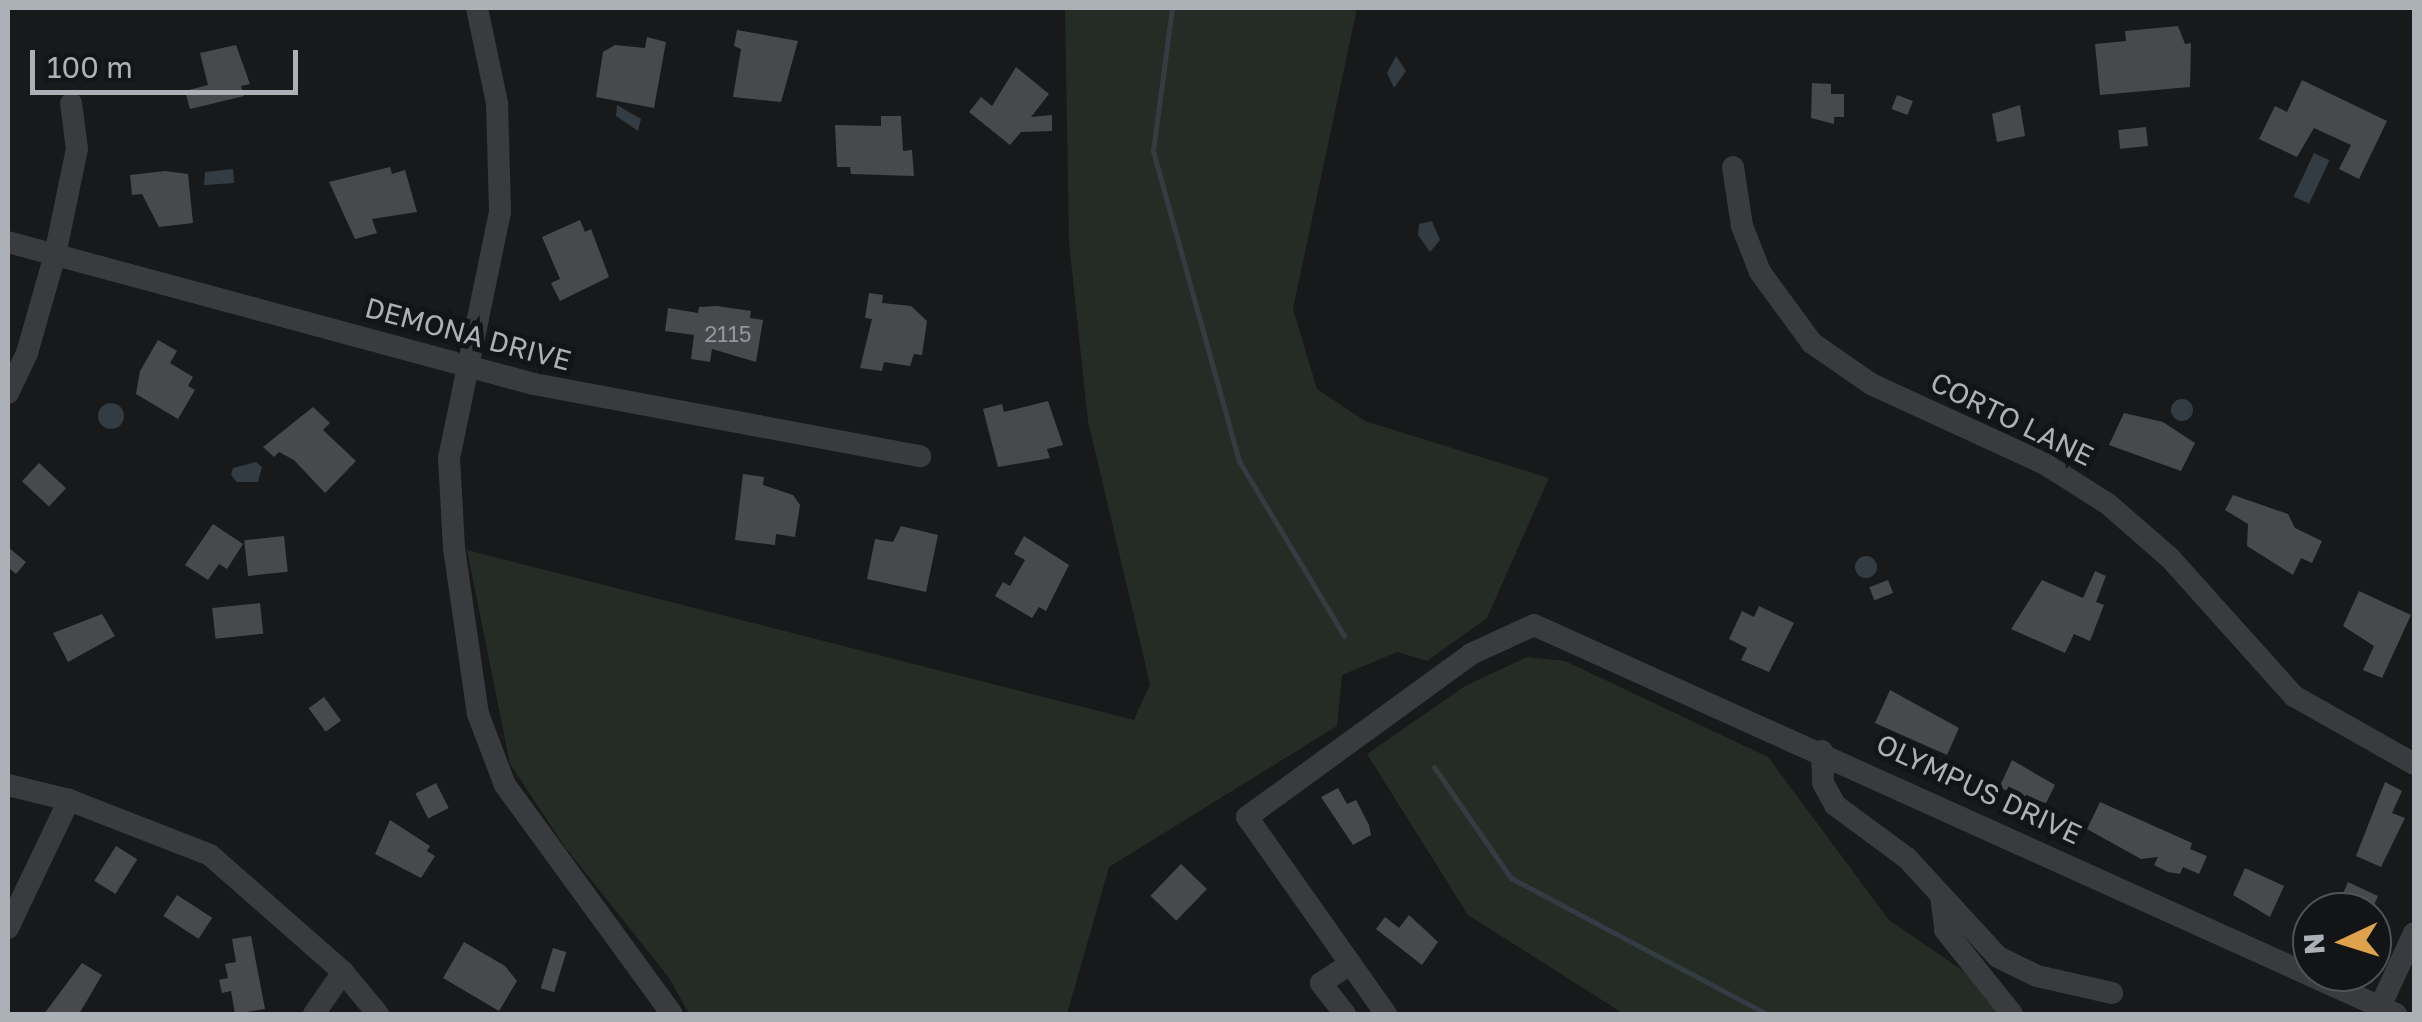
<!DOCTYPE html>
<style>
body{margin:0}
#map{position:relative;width:2422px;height:1022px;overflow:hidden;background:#18191a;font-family:"Golos Text",sans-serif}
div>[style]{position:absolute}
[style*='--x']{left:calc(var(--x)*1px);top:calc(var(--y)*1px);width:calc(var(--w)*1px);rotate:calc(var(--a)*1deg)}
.green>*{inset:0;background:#252c25}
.water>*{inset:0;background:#333c42;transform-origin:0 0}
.round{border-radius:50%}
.stream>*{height:5px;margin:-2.5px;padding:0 2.5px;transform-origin:2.5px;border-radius:2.5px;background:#333c42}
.building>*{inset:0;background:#48494c;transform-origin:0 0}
.minor>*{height:22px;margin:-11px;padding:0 11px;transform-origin:11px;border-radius:11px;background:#3a3b3f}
span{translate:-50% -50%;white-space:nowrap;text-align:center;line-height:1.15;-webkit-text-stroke:10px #131415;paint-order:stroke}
.number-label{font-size:22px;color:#93979d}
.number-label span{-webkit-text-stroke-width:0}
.street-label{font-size:28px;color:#acb1b8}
.frame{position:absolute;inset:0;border:10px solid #acb1b8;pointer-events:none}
.north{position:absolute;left:2292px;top:892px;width:100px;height:100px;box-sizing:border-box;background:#131415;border:2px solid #505356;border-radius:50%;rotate:266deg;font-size:28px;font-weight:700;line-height:40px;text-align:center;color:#acb1b8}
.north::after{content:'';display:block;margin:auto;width:35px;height:45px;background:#dea24d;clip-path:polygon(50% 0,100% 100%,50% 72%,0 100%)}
.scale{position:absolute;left:30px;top:50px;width:268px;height:45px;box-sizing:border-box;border:5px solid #acb1b8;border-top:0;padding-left:12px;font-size:30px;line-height:35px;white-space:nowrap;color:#acb1b8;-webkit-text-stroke:8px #131415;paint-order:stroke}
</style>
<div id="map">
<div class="green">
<div style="clip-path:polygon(1065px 8px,1357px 8px,1293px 309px,1317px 389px,1365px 421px,1549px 478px,1487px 618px,1427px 661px,1397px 652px,1342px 675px,1337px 726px,1109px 867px,1067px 1014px,689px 1014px,670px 979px,565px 847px,510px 764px,467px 550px,1134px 720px,1150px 684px,1088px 421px,1069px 243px)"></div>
<div style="clip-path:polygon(1527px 657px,1565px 661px,1768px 757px,1889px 920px,2026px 1014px,1624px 1014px,1468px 915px,1367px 754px,1465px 686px)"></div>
</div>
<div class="water">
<div style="clip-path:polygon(1396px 56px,1406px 71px,1394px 88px,1387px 73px)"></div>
<div style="clip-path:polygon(617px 105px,641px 119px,638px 131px,616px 116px)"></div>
<div style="left:2314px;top:153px;width:17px;height:48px;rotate:25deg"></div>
<div style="clip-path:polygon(233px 169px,234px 183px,204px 185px,205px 172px)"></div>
<div style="clip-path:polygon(1432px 221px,1440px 240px,1430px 252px,1418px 235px,1419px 224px)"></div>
<div class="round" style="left:2171px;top:399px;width:22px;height:22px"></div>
<div class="round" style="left:98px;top:403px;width:26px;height:26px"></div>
<div style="clip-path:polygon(256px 462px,262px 467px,258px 482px,237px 482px,231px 475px,233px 468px)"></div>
<div class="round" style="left:1855px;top:556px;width:22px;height:22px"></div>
</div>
<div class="stream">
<div style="--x:1172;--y:8;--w:144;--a:97.6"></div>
<div style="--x:1153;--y:151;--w:322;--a:74.5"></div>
<div style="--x:1239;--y:461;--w:204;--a:59"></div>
<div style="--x:1434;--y:767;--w:135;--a:55.3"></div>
<div style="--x:1511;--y:878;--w:290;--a:28"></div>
</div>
<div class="building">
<div style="clip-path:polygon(2178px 26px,2185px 44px,2191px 43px,2190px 87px,2100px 95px,2095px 44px,2126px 41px,2125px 31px)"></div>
<div style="clip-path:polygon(737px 30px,798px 41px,781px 102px,733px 97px,741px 49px,734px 46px)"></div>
<div style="clip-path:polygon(647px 37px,666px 42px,654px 108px,596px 97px,603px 52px,615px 45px,645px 48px)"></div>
<div style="clip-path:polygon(236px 45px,250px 84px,241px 86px,244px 96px,190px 109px,185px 91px,208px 85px,200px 53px)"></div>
<div style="clip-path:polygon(1016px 67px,1049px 94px,1031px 117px,1052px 115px,1052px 131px,1021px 132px,1010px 145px,969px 112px,981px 97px,992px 106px)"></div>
<div style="clip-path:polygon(2302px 80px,2387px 121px,2359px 179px,2339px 169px,2351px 145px,2314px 128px,2297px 157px,2259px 139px,2275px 106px,2287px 112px)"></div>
<div style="clip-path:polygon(1812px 83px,1831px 84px,1831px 94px,1844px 94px,1844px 117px,1834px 117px,1834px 124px,1811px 118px)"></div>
<div style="left:1897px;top:95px;width:17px;height:15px;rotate:21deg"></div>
<div style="clip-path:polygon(2020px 105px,2025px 136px,1997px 142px,1992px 114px)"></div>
<div style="clip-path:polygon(881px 116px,901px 116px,903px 151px,912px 150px,914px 176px,851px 174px,850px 167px,837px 167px,835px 125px,881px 126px)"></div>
<div style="left:2146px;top:127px;width:19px;height:28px;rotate:84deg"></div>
<div style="clip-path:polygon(390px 167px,392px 174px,405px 170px,417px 212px,372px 219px,377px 233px,355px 239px,329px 182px)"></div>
<div style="clip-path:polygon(165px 171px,188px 174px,193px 223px,159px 227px,142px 194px,132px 195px,130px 175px)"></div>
<div style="clip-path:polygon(580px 220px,585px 232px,591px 229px,609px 277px,560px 301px,551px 283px,560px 279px,542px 237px)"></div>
<div style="clip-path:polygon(869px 293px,883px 295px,882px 303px,911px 306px,927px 321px,922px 355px,914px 354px,910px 366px,884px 362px,882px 371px,860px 368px,872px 319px,865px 318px)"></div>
<div style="clip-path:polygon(717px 306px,751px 311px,750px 318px,763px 320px,756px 362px,712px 349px,710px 362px,691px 359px,694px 335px,665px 331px,668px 308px,698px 313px,699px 307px)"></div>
<div style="clip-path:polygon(158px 340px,177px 351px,170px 363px,193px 377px,188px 386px,195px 390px,178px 419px,136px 394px,140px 371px)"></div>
<div style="clip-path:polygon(1048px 401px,1063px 445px,1047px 449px,1050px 458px,998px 467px,983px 409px,1002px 404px,1004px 412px)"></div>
<div style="clip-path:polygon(313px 407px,330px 423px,323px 430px,356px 461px,325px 493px,294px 460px,279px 452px,274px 457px,263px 447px)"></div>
<div style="clip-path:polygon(2124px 413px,2163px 422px,2195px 443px,2181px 471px,2109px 445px)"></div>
<div style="left:39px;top:463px;width:37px;height:25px;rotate:43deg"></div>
<div style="clip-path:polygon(743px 474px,764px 477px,763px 485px,793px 495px,800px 505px,795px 537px,776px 534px,775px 545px,735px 540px)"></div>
<div style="clip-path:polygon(2233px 495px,2288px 514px,2295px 528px,2322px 541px,2312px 563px,2301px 558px,2293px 575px,2247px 546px,2248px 524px,2225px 510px)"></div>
<div style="clip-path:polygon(213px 524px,243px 544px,227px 569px,219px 564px,208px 580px,185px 565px)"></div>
<div style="clip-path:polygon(901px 526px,938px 535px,926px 592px,867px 579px,875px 539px,893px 542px)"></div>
<div style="left:284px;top:536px;width:36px;height:40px;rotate:84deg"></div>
<div style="clip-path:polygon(1024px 536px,1069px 565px,1046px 611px,1039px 607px,1032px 618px,995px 596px,1003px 582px,1010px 586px,1025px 560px,1014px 554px)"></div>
<div style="clip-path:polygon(8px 547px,26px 562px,16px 574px,8px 567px)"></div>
<div style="clip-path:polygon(2095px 571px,2106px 576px,2096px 602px,2104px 605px,2090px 641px,2074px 634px,2065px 653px,2011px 629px,2042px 580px,2083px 598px)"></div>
<div style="left:1888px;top:580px;width:14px;height:20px;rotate:69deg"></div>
<div style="clip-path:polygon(2359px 591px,2411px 615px,2382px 678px,2363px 670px,2374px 646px,2343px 626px)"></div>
<div style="left:260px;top:603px;width:31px;height:48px;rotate:84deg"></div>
<div style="clip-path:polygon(1759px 606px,1794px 623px,1769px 672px,1741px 660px,1747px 648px,1729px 639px,1742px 611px,1754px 617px)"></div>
<div style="clip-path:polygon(102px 614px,115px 636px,68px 662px,53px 633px)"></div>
<div style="clip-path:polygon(1890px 690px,1959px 728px,1947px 755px,1875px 723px)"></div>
<div style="left:324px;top:697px;width:29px;height:19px;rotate:54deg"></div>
<div style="clip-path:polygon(2012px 760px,2055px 785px,2046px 803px,1999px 788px)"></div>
<div style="clip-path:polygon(2385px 782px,2402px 791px,2392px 813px,2405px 818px,2381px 867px,2356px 856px)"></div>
<div style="left:436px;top:783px;width:28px;height:23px;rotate:63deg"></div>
<div style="clip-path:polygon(1338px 788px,1347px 804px,1356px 800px,1369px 825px,1371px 835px,1353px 845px,1321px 797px)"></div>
<div style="clip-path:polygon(2100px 802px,2192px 843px,2190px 849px,2207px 856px,2199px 874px,2183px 867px,2180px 874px,2168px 872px,2154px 865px,2158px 857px,2141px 859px,2087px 829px)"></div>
<div style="clip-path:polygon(390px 820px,430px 846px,427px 851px,435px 856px,421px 878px,375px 854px)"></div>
<div style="left:116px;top:846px;width:25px;height:41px;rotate:32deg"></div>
<div style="left:1181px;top:864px;width:36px;height:44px;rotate:44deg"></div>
<div style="clip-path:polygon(2245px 868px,2284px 886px,2270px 917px,2233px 895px)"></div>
<div style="clip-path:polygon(2348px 882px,2378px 896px,2371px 912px,2335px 912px)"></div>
<div style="left:177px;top:895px;width:42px;height:25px;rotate:33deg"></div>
<div style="clip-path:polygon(1409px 915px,1438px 942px,1422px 965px,1376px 929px,1385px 917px,1399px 928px)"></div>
<div style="clip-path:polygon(251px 936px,265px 1009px,235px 1014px,231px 991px,222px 993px,219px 980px,228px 978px,225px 964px,236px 962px,232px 939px)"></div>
<div style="clip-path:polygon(464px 942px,505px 966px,517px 981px,499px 1011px,443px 978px)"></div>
<div style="left:553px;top:948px;width:14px;height:42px;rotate:17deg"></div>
<div style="clip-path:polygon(82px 963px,102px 975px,79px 1014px,44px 1014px)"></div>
</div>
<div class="minor">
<div style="--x:477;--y:8;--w:97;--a:78.1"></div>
<div style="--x:497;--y:103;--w:109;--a:88.4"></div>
<div style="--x:500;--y:212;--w:251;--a:101.7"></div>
<div style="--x:449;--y:458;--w:90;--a:86.8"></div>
<div style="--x:454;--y:548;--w:168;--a:81.8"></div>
<div style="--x:478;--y:714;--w:76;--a:69.2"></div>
<div style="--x:505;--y:785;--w:283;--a:53.9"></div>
<div style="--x:1733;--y:167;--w:60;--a:81.3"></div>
<div style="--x:1742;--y:226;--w:49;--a:68.6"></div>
<div style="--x:1760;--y:272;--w:88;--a:53.8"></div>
<div style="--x:1812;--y:343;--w:72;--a:34.8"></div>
<div style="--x:1871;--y:384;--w:192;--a:24.7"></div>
<div style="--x:2045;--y:464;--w:75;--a:32.4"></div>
<div style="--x:2108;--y:504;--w:82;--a:41.1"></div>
<div style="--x:2170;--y:558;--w:186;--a:48.1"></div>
<div style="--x:2294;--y:696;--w:138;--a:29.5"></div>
<div style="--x:8;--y:242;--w:545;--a:15.11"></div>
<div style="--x:534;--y:384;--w:393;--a:10.6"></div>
<div style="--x:8;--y:393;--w:44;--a:-64.6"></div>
<div style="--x:27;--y:353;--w:102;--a:-74.1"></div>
<div style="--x:55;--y:255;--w:108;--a:-78.3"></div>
<div style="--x:77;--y:149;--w:46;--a:-97.4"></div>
<div style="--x:1822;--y:751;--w:32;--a:88"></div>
<div style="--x:1823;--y:783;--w:25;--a:61"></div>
<div style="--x:1835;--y:805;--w:89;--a:36.4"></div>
<div style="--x:1907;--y:858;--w:134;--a:47.4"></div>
<div style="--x:1998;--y:957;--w:43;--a:26"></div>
<div style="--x:2037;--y:976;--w:77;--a:12.8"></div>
<div style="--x:8;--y:785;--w:63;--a:13.8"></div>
<div style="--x:69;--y:800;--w:151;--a:21.3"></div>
<div style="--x:210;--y:855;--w:177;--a:41.3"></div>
<div style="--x:343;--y:972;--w:55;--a:50.2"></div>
<div style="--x:1941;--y:895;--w:35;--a:83"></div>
<div style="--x:1945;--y:930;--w:107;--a:51.4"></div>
<div style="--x:8;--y:928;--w:142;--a:-64.5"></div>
<div style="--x:2380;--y:1007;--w:81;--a:-65.3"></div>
<div style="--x:314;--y:1014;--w:51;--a:-55.4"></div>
<div style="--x:1345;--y:1014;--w:39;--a:-128"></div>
<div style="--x:1321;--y:983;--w:35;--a:-33"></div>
<div style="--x:1386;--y:1014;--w:241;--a:-125.2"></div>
<div style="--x:1247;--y:817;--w:277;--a:-36"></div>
<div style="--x:1471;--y:654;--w:69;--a:-24.7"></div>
<div style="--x:1534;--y:625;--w:946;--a:24.29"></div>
</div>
<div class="number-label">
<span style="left:728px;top:334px">2115</span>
</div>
<div class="street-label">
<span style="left:468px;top:334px;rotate:15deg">DEMONA DRIVE</span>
<span style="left:2012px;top:419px;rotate:26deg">CORTO LANE</span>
<span style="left:1979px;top:789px;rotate:25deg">OLYMPUS DRIVE</span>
</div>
<div class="frame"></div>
<div class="north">N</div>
<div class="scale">100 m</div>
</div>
